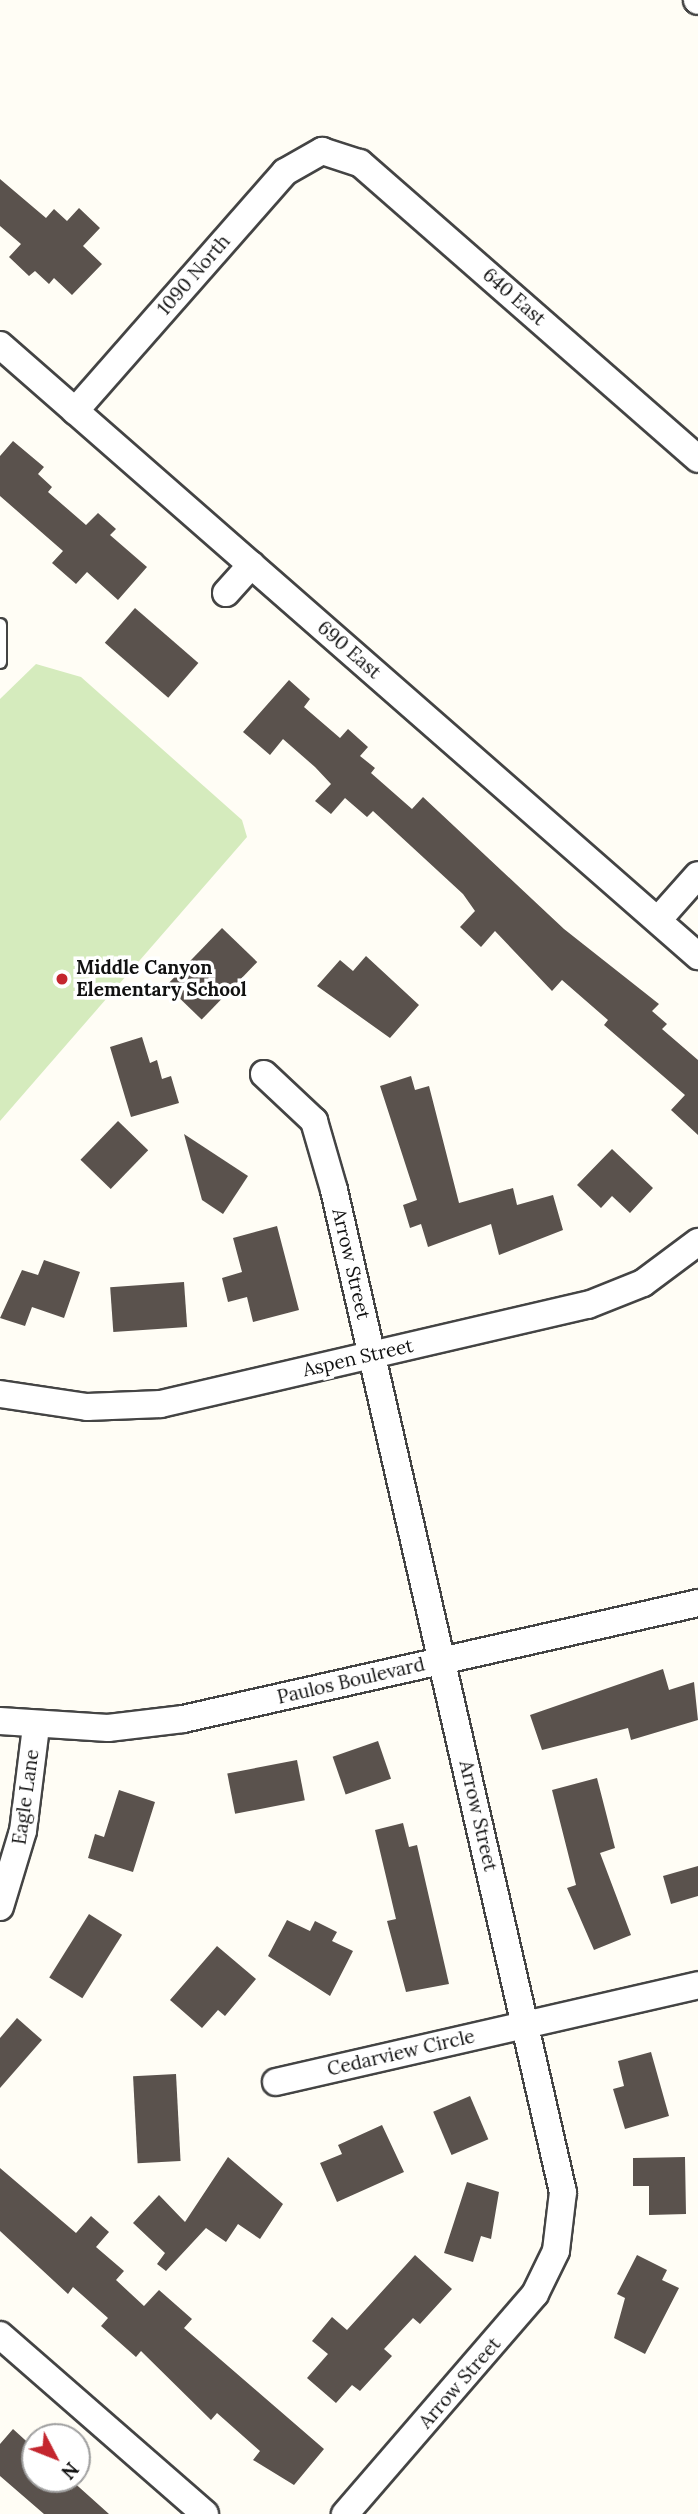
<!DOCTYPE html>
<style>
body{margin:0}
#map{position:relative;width:698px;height:2514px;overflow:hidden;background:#fffdf5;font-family:Lora,serif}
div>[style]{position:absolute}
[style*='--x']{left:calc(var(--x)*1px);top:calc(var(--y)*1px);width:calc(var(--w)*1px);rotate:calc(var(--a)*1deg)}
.green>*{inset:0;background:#d5ebbd}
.building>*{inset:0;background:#5a524d;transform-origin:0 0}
.roads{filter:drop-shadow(2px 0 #444) drop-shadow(-2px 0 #444) drop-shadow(0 2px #444) drop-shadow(0 -2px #444)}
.lane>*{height:12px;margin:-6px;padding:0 6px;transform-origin:6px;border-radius:6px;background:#fff}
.street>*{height:26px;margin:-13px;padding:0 13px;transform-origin:13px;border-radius:13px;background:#fff}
.dots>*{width:19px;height:19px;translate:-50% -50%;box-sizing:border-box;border:4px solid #fff;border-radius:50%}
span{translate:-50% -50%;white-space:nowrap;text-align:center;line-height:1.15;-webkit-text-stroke:7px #fff;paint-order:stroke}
.street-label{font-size:19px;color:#111}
.poi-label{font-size:19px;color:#111;font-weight:700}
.left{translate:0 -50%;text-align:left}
.north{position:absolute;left:21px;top:2423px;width:70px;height:70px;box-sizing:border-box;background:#fff;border:2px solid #a0a0a0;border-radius:50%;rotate:132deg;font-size:19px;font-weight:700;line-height:28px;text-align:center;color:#111}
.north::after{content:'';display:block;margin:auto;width:24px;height:32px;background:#c4262e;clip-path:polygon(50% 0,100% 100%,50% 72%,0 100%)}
</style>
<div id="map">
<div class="green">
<div style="clip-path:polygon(36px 664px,81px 677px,242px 820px,247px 837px,0 1121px,0 699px)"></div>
</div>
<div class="building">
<div style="clip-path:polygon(0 179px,46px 218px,54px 209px,67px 221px,79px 208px,100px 228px,83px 246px,102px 264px,72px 295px,54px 278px,49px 284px,35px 271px,29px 276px,9px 257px,21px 244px,0 226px)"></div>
<div style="clip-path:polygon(13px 441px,44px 467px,38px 474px,52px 487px,48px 492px,86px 525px,98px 513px,116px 529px,110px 535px,147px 567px,118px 600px,87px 572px,76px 584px,52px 563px,63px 551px,0 496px,0 456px)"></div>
<div style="left:135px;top:608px;width:84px;height:46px;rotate:41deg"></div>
<div style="clip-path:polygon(289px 680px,310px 699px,304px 707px,340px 738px,348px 729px,368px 747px,360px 756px,375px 768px,371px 773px,412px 809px,423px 797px,564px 929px,659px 1004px,652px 1011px,667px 1024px,662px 1029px,698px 1060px,698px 1135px,671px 1110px,685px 1095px,604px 1025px,608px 1020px,562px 980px,552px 991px,495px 931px,481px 947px,460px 927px,475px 911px,463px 894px,373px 811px,367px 817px,345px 798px,331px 814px,315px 801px,331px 784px,315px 767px,283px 739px,270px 755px,243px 732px)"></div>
<div style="left:222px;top:928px;width:49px;height:80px;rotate:44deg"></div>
<div style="clip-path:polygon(366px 956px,419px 1005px,390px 1038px,317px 986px,340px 960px,353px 971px)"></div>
<div style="clip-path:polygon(142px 1037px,150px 1063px,157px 1060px,162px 1079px,171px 1076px,179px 1103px,131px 1117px,110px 1047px)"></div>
<div style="clip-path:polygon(411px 1076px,415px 1090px,429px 1086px,459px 1203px,513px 1188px,517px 1205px,553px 1195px,563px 1230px,499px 1255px,491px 1224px,428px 1247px,421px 1224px,410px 1228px,403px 1205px,417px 1200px,380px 1086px)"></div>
<div style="left:118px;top:1121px;width:42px;height:54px;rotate:44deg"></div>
<div style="clip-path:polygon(184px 1134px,248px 1176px,223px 1214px,202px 1200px)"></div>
<div style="clip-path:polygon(612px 1149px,653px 1188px,630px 1213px,612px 1196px,601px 1208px,577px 1185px)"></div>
<div style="clip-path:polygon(277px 1226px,299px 1310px,253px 1322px,247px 1297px,228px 1302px,222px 1278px,242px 1272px,233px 1238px)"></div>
<div style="clip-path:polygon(44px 1260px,80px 1272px,64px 1318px,32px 1307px,25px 1326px,0 1318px,22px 1270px,38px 1275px)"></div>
<div style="left:184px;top:1282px;width:45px;height:74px;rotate:86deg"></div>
<div style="clip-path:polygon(663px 1669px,669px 1690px,694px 1682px,698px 1720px,631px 1740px,628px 1728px,542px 1750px,530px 1715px)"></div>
<div style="left:378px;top:1741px;width:40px;height:48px;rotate:71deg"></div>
<div style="left:297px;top:1760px;width:41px;height:71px;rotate:79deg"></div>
<div style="clip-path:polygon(597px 1778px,615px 1848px,600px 1853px,631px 1935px,594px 1950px,567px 1888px,576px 1885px,552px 1790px)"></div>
<div style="clip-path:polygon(119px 1790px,155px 1802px,133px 1872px,88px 1858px,95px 1834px,104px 1837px)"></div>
<div style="clip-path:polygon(403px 1823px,409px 1847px,417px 1845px,449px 1984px,406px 1992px,387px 1921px,396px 1919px,375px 1830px)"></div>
<div style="clip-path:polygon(698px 1866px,698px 1896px,671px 1904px,663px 1876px)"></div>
<div style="left:89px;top:1914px;width:39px;height:75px;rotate:32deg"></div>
<div style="clip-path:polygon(287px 1920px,310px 1931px,315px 1921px,337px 1932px,332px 1941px,353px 1951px,330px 1996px,268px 1956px)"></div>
<div style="clip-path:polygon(217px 1946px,256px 1979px,225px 2016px,218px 2010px,202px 2028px,170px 2000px)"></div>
<div style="clip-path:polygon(17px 2018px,42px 2040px,0 2088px,0 2038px)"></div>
<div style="clip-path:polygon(651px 2052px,669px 2116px,625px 2129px,613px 2089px,624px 2086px,618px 2061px)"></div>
<div style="left:176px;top:2074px;width:87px;height:43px;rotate:87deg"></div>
<div style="left:470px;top:2096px;width:47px;height:40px;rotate:67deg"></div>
<div style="clip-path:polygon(382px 2125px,404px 2172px,337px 2202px,320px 2163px,342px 2154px,338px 2145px)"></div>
<div style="clip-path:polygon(228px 2157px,283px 2204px,260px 2239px,238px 2224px,226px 2242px,206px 2228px,166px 2271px,157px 2264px,165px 2253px,133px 2223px,159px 2195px,185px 2222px)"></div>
<div style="clip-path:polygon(685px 2157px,686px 2214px,649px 2215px,649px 2186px,633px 2186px,633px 2158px)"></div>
<div style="clip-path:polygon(0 2168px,76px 2233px,91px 2216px,109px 2232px,96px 2247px,124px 2271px,116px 2280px,144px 2306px,159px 2290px,192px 2319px,184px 2328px,324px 2449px,294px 2485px,253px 2460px,260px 2451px,217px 2413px,211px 2420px,141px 2351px,136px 2357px,101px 2326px,108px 2318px,73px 2287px,68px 2294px,0 2231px)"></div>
<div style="clip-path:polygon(467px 2182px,499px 2192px,491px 2239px,481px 2236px,473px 2262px,444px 2253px)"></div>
<div style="clip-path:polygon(415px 2255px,452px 2289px,420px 2324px,413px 2318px,384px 2349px,392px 2356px,360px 2391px,352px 2385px,336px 2403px,307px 2378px,328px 2354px,312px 2341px,332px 2317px,347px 2330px)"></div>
<div style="clip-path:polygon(637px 2255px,667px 2270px,662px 2280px,679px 2288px,645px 2354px,614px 2338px,625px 2298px,617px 2294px)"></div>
<div style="clip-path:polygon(13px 2429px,35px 2449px,35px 2479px,70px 2479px,109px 2514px,44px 2514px,0 2476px,0 2444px)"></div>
</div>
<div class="roads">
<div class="lane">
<div style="--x:0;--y:625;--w:37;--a:90"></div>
</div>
<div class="street">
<div style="--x:697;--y:0;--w:1;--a:45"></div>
<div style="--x:0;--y:345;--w:928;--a:41.2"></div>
<div style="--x:75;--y:411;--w:318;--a:-48.7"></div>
<div style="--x:285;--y:172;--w:43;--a:-29.6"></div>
<div style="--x:322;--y:151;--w:40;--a:18"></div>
<div style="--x:360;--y:163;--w:449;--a:41.2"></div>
<div style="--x:226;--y:593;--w:38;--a:-48"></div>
<div style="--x:658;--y:920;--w:60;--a:-48.4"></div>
<div style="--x:264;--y:1074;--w:69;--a:43.2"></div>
<div style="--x:314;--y:1121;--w:72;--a:73.8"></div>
<div style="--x:334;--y:1190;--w:1028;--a:77.13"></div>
<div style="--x:563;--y:2192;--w:59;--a:96.8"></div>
<div style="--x:556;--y:2251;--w:48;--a:116"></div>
<div style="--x:535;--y:2294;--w:291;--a:130.8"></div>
<div style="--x:0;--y:1394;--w:88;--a:8.5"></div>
<div style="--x:87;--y:1407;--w:74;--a:-2.3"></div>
<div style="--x:161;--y:1404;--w:438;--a:-13.1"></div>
<div style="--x:588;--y:1305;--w:59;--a:-21.8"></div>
<div style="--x:643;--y:1283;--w:69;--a:-36.7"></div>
<div style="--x:0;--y:1721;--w:108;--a:3.7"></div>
<div style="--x:108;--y:1728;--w:76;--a:-6.8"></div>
<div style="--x:183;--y:1719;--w:528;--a:-12.69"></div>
<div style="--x:0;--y:1907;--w:79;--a:-73.2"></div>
<div style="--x:23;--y:1831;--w:105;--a:-82.9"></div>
<div style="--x:276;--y:2082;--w:433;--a:-12.9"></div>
<div style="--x:0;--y:2335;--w:272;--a:41.1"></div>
</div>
</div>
<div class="dots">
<div style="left:62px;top:979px;background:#c4262e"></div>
</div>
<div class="street-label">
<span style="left:194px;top:275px;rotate:-49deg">1090 North</span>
<span style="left:514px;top:297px;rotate:41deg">640 East</span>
<span style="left:349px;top:650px;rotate:41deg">690 East</span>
<span style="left:351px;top:1264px;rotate:77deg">Arrow Street</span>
<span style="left:358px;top:1358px;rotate:-13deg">Aspen Street</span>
<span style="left:351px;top:1681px;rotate:-13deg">Paulos Boulevard</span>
<span style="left:26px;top:1797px;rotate:-82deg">Eagle Lane</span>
<span style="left:478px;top:1816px;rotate:77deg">Arrow Street</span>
<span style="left:401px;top:2053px;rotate:-13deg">Cedarview Circle</span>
<span style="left:460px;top:2383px;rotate:-49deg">Arrow Street</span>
</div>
<div class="poi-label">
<span class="left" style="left:76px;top:979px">Middle Canyon<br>Elementary School</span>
</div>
<div class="north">N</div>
</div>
